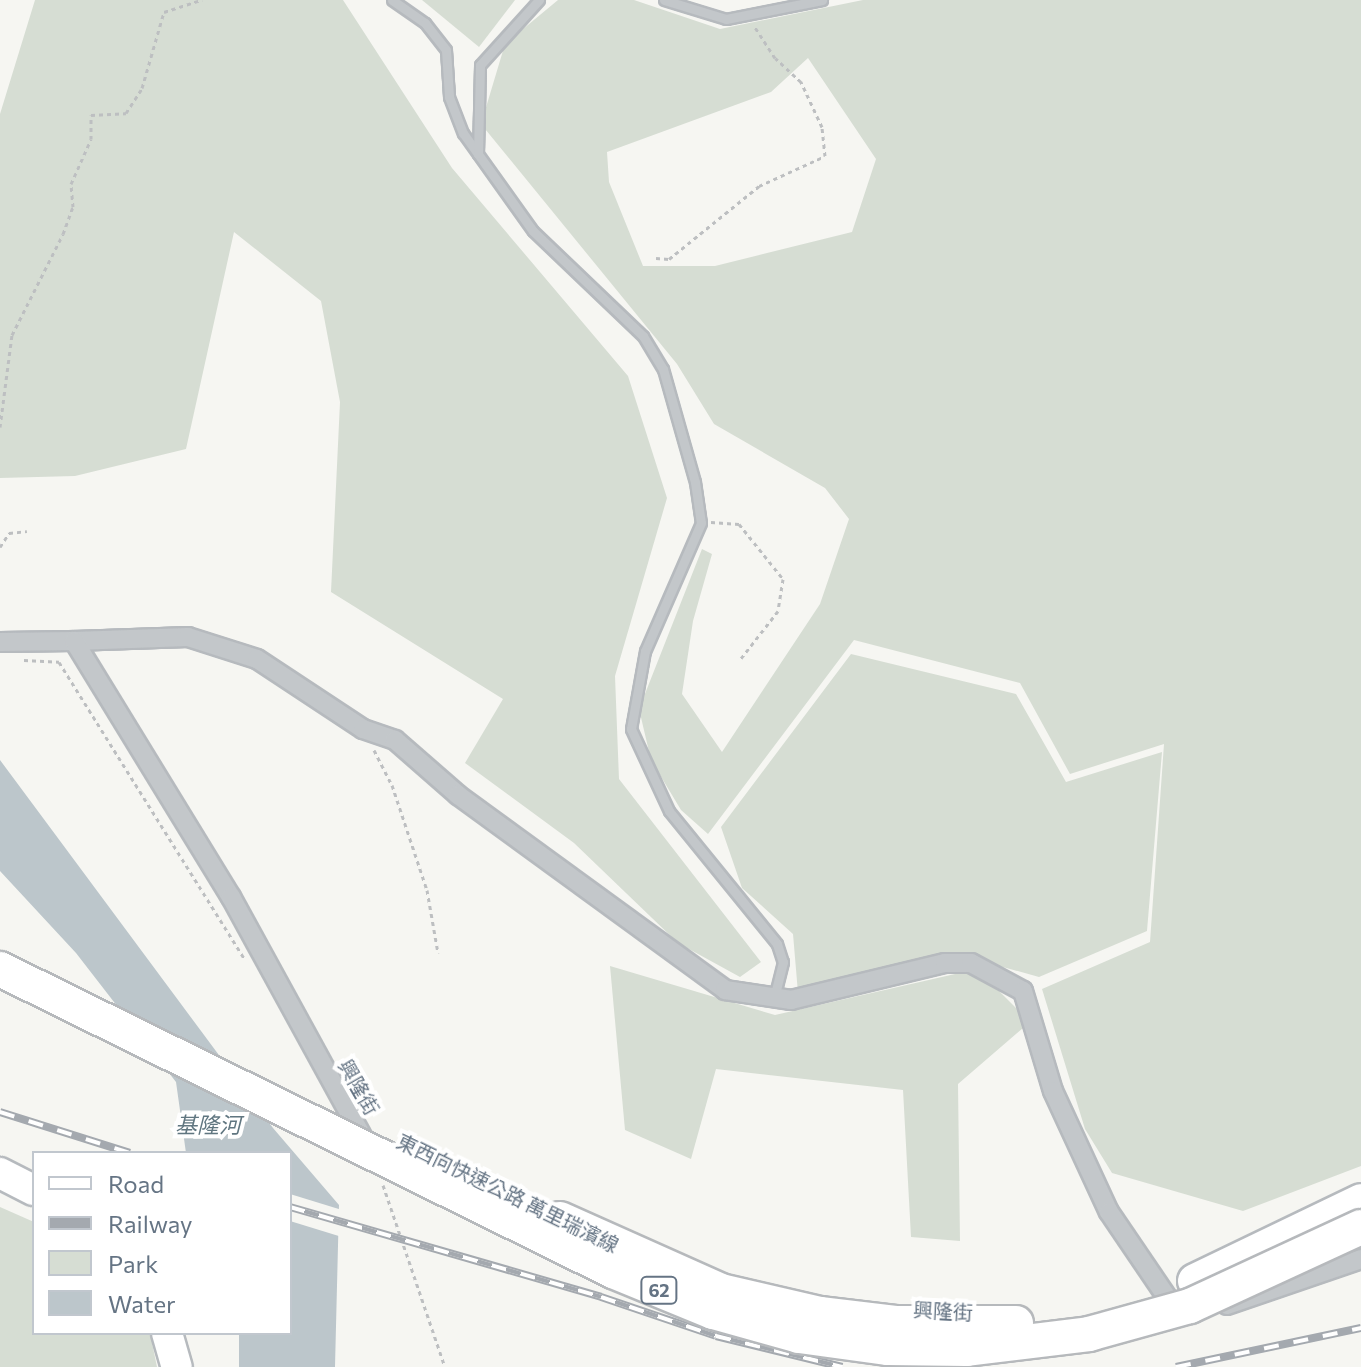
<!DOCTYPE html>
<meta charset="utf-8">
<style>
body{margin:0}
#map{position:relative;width:1361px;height:1367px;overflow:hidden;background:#f6f6f2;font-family:Commissioner,"Noto Sans TC",sans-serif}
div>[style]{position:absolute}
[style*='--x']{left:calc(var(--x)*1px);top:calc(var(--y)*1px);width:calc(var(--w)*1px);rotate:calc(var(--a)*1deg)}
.green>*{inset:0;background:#d6ddd3}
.water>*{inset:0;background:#bcc6cb}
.pier>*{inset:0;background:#f6f6f2}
.path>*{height:3px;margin-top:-1.5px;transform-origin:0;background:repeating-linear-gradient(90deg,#bdbfc1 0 4px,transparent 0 8px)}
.roads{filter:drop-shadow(2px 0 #b6babe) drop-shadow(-2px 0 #b6babe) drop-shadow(0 2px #b6babe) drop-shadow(0 -2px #b6babe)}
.lane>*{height:9px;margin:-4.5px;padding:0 4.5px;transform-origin:4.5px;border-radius:4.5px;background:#c3c7ca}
.street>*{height:18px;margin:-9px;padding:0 9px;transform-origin:9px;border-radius:9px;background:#c3c7ca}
.primary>*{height:30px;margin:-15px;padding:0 15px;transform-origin:15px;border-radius:15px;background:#fff}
.highway>*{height:34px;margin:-17px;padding:0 17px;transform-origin:17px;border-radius:17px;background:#fff}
.rail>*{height:8px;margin-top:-4px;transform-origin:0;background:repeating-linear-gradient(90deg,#fff 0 15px,#a4a9af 0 30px);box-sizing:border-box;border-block:2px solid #a4a9af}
.bridges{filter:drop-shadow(2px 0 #b6b9bc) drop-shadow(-2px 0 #b6b9bc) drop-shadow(0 2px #b6b9bc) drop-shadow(0 -2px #b6b9bc)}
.highway-bridge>*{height:34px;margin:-17px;padding:0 17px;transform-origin:17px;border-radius:17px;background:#fff}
span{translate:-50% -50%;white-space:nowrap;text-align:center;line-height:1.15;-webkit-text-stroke:8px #fff;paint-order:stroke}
.shield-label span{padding:2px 6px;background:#fff;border:2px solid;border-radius:6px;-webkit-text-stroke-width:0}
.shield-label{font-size:18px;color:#657484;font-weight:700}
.street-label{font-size:20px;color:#657484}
.water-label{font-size:22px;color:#607680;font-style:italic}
.legend{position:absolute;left:32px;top:1151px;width:260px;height:184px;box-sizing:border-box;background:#fff;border:2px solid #c1c7ce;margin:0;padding:10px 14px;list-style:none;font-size:24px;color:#657484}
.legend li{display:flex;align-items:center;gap:16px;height:40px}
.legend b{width:40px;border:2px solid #c1c7ce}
</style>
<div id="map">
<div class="green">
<div style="clip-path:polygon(35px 0,343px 0,452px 168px,628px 376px,667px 498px,615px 676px,619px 779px,761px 962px,740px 977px,678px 943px,574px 843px,465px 763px,503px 699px,331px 592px,340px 402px,321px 301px,234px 232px,186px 449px,75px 476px,0 478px,0 114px)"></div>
<div style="clip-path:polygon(422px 0,515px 0,479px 47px)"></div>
<div style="clip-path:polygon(evenodd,558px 0,634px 0,720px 29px,863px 0,1361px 0,1361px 1166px,1243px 1211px,1112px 1173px,1085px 1129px,1042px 989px,1150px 942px,1164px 744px,1070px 774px,1020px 683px,854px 640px,708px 834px,681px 810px,651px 760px,639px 709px,702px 549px,712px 554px,693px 621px,682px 694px,722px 752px,820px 604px,849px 519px,825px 488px,714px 424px,677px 364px,481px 124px,505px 44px,558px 0,808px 58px,876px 159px,852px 232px,715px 266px,643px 266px,609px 182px,607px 152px,771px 92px,808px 58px)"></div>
<div style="clip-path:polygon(851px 654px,1016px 694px,1066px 782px,1162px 752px,1147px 931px,1039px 977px,953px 953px,798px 993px,793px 934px,742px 888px,721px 827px)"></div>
<div style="clip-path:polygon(610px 966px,775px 1015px,977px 969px,1030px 1022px,958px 1084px,960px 1241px,911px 1237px,903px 1090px,716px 1069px,691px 1159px,625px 1130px)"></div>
<div style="clip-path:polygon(0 1207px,34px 1222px,34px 1333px,150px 1333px,157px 1367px,0 1367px)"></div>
</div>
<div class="water">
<div style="clip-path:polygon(0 760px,273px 1128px,339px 1205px,335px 1367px,239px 1367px,239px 1333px,290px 1333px,290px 1153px,186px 1153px,176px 1082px,76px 953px,0 871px)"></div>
</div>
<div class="pier">
<div style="clip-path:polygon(290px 1194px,342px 1210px,342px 1237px,290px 1221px)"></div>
</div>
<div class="path">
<div style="--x:656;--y:258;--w:13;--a:4"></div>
<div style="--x:669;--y:259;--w:116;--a:-39"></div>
<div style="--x:759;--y:186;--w:72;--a:-24.4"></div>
<div style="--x:825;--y:156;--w:29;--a:-96"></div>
<div style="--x:822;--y:127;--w:50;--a:-115"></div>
<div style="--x:801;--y:82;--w:35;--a:-137"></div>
<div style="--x:775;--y:58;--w:37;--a:-123"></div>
<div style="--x:0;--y:427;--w:93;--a:-82.6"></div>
<div style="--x:12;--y:335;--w:113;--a:-63.2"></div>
<div style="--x:63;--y:234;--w:29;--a:-70"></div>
<div style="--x:73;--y:207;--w:23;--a:-95"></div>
<div style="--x:71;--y:184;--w:49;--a:-66"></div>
<div style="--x:91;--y:139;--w:24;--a:-90"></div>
<div style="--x:91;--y:115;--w:35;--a:-3"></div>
<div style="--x:126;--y:113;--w:30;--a:-57"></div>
<div style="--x:142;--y:88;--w:79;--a:-73.9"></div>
<div style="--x:164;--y:12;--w:40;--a:-18"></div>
<div style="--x:711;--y:522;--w:28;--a:4"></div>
<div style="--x:739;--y:524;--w:70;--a:51.3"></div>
<div style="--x:783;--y:579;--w:32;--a:99"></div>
<div style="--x:778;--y:611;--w:63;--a:128"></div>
<div style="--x:0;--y:547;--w:17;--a:-57"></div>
<div style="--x:9;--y:533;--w:18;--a:-6"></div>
<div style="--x:24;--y:660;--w:35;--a:3"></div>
<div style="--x:59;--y:662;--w:349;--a:58"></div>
<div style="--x:374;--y:750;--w:39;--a:63"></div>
<div style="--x:392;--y:785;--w:111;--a:71.6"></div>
<div style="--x:427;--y:890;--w:64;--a:80.1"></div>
<div style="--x:383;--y:1185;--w:192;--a:71.2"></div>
</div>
<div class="roads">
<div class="lane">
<div style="--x:392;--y:0;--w:40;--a:34.9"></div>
<div style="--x:425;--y:23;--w:34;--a:52"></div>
<div style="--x:446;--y:50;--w:47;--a:86.3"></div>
<div style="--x:449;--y:97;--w:39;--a:69"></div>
<div style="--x:463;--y:133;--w:120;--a:54.5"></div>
<div style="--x:533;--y:231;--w:152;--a:43.7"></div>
<div style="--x:643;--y:336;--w:39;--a:59"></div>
<div style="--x:663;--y:369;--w:117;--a:74.2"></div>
<div style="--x:695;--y:482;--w:41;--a:81.7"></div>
<div style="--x:701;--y:523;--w:140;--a:113.6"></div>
<div style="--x:645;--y:651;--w:79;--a:100.2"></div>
<div style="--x:631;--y:729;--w:90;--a:65.1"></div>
<div style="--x:669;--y:811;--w:171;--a:50.9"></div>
<div style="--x:777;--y:944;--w:19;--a:72"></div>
<div style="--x:783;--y:962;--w:38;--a:104"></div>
<div style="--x:664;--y:0;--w:65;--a:17"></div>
<div style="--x:726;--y:19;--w:98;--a:-11.2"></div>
<div style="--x:478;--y:154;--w:89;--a:-88.7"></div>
<div style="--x:480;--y:65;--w:88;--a:-47.8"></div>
</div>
<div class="street">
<div style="--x:74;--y:641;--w:114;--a:-2"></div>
<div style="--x:188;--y:637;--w:72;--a:17.7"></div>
<div style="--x:257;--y:659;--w:127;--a:33.4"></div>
<div style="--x:363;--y:729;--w:34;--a:19"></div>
<div style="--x:395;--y:740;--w:84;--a:41.1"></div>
<div style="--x:458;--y:795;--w:331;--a:36.1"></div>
<div style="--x:725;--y:990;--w:67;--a:8.6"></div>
<div style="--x:791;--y:1000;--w:158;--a:-13.5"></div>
<div style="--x:945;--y:963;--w:26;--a:0"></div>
<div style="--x:971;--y:963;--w:59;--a:28.3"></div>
<div style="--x:1023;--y:991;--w:104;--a:73.3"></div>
<div style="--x:1053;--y:1091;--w:133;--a:65.2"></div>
<div style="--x:1109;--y:1212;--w:125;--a:55.8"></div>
<div style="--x:0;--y:642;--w:74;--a:-0.8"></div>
<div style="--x:74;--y:641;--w:300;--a:58.5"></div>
<div style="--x:231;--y:897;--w:283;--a:61.3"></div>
<div style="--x:1227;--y:1305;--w:142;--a:-18.9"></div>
</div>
<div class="primary">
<div style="--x:0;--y:1173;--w:38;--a:27"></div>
<div style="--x:167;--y:1333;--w:35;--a:74"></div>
</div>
<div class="highway">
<div style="--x:1195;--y:1281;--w:184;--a:-25.7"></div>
</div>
</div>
<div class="rail">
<div style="--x:0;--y:1112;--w:136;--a:17.5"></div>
<div style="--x:290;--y:1207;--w:324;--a:16.1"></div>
<div style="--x:601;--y:1297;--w:121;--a:18.7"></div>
<div style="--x:716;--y:1336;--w:130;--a:13.8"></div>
<div style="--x:1176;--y:1367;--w:189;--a:-11.9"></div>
</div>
<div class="bridges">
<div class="highway-bridge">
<div style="--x:0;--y:969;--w:683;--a:26.23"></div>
<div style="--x:613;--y:1271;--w:108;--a:22.3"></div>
<div style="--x:713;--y:1312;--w:89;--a:15.6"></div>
<div style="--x:799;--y:1336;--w:90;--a:7.7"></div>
<div style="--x:888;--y:1348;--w:79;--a:0.7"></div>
<div style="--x:967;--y:1349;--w:123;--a:-7"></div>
<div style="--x:1089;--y:1334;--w:105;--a:-15.5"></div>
<div style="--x:1190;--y:1306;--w:188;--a:-24.8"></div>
<div style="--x:560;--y:1219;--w:176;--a:24.1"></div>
<div style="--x:721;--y:1291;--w:102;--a:13.1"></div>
<div style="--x:820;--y:1314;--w:78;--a:6.7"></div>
<div style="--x:897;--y:1323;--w:119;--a:0"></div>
</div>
</div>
<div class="shield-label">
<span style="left:659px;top:1290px">62</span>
</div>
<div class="street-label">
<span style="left:359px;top:1087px;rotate:60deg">興隆街</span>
<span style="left:508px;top:1193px;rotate:26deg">東西向快速公路 萬里瑞濱線</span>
<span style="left:943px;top:1311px;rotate:3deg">興隆街</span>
</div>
<div class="water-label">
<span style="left:208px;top:1125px">基隆河</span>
</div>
<ul class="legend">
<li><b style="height:10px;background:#fff"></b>Road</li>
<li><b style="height:10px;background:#a4a9af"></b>Railway</li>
<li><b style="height:22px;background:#d6ddd3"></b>Park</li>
<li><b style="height:22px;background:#bcc6cb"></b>Water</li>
</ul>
</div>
